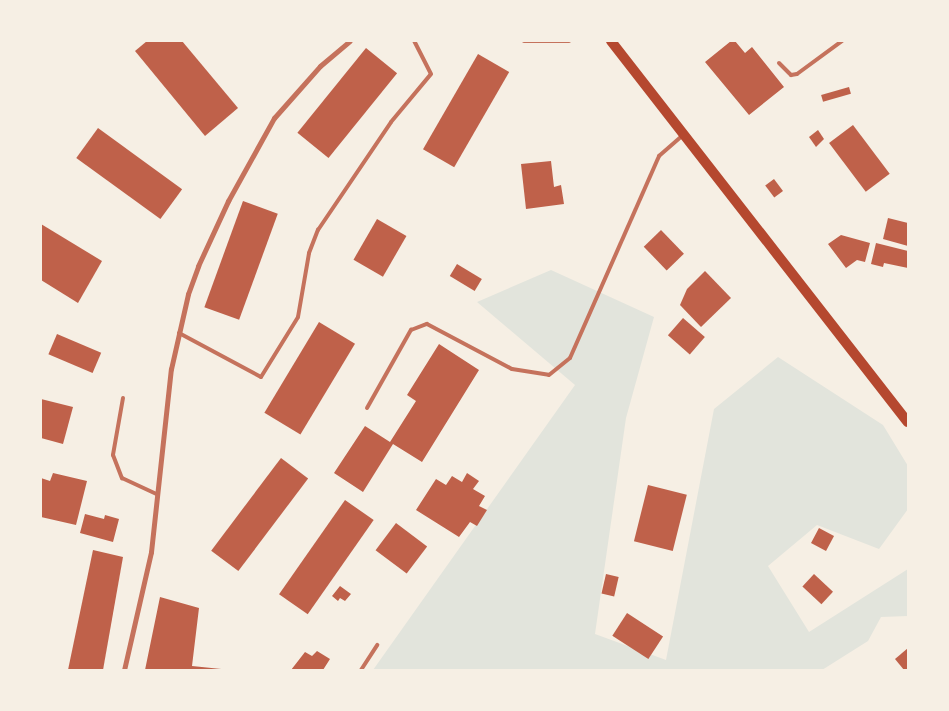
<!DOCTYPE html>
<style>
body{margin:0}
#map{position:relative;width:949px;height:711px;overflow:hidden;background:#f6efe4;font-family:Barlow,sans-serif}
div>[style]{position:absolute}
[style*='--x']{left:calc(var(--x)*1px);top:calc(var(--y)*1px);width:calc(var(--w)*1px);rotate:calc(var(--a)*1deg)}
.green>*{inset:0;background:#e2e4dc}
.building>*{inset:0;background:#bf614a;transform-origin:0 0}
.service>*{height:4px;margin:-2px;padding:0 2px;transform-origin:2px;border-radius:2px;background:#c5725c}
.minor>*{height:5px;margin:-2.5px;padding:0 2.5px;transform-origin:2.5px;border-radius:2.5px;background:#c5725c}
.secondary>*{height:10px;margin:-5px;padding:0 5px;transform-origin:5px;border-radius:5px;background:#b5482f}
span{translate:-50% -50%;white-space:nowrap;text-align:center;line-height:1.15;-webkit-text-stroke:5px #f6efe4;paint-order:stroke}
.frame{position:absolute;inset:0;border:42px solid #f6efe4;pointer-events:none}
</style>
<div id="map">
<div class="green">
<div style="clip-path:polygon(551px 270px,654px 317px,626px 418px,595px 634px,666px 660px,714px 409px,778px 357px,883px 425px,908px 466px,908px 509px,879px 549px,817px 525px,768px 566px,809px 632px,908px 569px,908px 616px,881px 617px,868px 641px,822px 670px,373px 670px,575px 385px,477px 302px)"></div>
</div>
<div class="building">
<div style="clip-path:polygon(147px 41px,182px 41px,238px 108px,205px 136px,135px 51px)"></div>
<div style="clip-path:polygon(731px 41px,735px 41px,745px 53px,752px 47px,784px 87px,749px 115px,705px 62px)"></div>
<div style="left:366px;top:48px;width:40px;height:109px;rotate:39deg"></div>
<div style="left:478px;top:54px;width:36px;height:110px;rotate:30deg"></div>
<div style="left:849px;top:87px;width:7px;height:29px;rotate:74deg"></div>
<div style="left:853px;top:125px;width:61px;height:30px;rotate:53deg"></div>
<div style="left:98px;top:128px;width:104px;height:37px;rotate:36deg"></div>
<div style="clip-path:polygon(818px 130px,824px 139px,816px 147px,809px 137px)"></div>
<div style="clip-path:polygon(551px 161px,554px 187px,561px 185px,564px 204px,526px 209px,521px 164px)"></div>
<div style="left:774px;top:179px;width:15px;height:11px;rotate:53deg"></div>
<div style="left:243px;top:201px;width:37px;height:113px;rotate:20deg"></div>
<div style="clip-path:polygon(888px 218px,908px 223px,908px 246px,883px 239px)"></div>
<div style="left:377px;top:219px;width:34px;height:47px;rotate:30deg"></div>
<div style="clip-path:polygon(41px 224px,102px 261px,78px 303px,41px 280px)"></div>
<div style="left:661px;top:230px;width:33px;height:24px;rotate:46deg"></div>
<div style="clip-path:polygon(841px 235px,870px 243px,865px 262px,857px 260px,846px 268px,828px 244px)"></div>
<div style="clip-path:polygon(876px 243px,908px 251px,908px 268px,884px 263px,883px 267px,871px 264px)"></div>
<div style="left:457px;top:264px;width:29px;height:14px;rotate:31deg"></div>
<div style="clip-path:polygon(705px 271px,731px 298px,701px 327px,680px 305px,687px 289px)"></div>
<div style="left:683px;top:318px;width:29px;height:23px;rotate:41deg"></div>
<div style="left:319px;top:322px;width:42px;height:106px;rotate:31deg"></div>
<div style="left:57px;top:334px;width:48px;height:22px;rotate:23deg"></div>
<div style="clip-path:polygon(439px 344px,479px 370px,422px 462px,393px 444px,363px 492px,334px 473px,365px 426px,390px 442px,416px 401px,407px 395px)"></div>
<div style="clip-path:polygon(41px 399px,73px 407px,63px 444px,41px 438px)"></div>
<div style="left:281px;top:458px;width:34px;height:116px;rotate:37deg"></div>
<div style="clip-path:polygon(53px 473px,87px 481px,76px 525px,41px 517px,41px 478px,50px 481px)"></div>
<div style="clip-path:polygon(467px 473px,479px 481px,473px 489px,485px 496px,479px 506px,487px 510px,477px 526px,470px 522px,459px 537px,416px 510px,436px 479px,446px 485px,452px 476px,462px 482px)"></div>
<div style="left:648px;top:485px;width:40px;height:58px;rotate:14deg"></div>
<div style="left:345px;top:500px;width:35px;height:115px;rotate:35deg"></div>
<div style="clip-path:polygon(85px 514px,104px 519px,105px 515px,119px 519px,113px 542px,80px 533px)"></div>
<div style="left:396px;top:523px;width:39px;height:34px;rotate:37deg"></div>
<div style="left:819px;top:528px;width:17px;height:17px;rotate:28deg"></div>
<div style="clip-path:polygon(93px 550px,123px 557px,103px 670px,68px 670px)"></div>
<div style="left:606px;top:574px;width:13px;height:20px;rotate:13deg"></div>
<div style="left:814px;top:574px;width:26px;height:17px;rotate:43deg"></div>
<div style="clip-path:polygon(340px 586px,351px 594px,345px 601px,340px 598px,338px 601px,332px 596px)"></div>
<div style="clip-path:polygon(160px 597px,199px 608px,192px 666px,231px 670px,145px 670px)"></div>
<div style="left:627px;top:613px;width:43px;height:27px;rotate:33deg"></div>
<div style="clip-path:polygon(908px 648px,908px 670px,904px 670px,895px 659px)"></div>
<div style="clip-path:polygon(317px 651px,330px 659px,323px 670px,291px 670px,305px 652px,312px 656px)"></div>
</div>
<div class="service">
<div style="--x:524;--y:41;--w:45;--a:0"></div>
<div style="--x:779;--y:63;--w:17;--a:45"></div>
<div style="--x:791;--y:75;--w:6;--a:-9"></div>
<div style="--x:797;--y:74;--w:56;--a:-36.3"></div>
<div style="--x:179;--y:333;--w:93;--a:28.2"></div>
<div style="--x:261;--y:377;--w:70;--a:-58.3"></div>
<div style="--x:298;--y:317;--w:65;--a:-80.2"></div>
<div style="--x:309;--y:253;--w:25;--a:-69"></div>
<div style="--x:318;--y:230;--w:130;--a:-55.9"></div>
<div style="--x:391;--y:122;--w:62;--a:-50.2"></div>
<div style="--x:431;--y:74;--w:37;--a:-117"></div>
<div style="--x:123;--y:398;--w:58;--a:100"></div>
<div style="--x:113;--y:455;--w:25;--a:69"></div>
<div style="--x:122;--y:478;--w:38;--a:25"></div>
<div style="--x:367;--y:408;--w:90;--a:-60.6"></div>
<div style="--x:411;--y:330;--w:17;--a:-21"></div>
<div style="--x:427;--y:324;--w:96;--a:27.9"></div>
<div style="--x:512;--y:369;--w:37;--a:9"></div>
<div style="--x:549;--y:375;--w:27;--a:-39"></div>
<div style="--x:570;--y:358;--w:221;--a:-66.2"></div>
<div style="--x:659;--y:156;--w:30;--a:-41"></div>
<div style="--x:361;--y:670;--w:30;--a:-57"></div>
</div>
<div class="minor">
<div style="--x:124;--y:670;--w:121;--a:-77.1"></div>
<div style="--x:151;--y:552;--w:184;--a:-83.8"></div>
<div style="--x:171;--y:369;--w:77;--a:-77.2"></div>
<div style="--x:188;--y:294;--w:30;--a:-70"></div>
<div style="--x:198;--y:266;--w:72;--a:-65.2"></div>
<div style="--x:228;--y:201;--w:95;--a:-61"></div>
<div style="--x:274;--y:118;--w:69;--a:-48.5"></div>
<div style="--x:320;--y:66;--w:39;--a:-40"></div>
</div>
<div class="secondary">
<div style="--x:611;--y:41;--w:483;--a:52.1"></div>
</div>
<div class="frame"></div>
</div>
